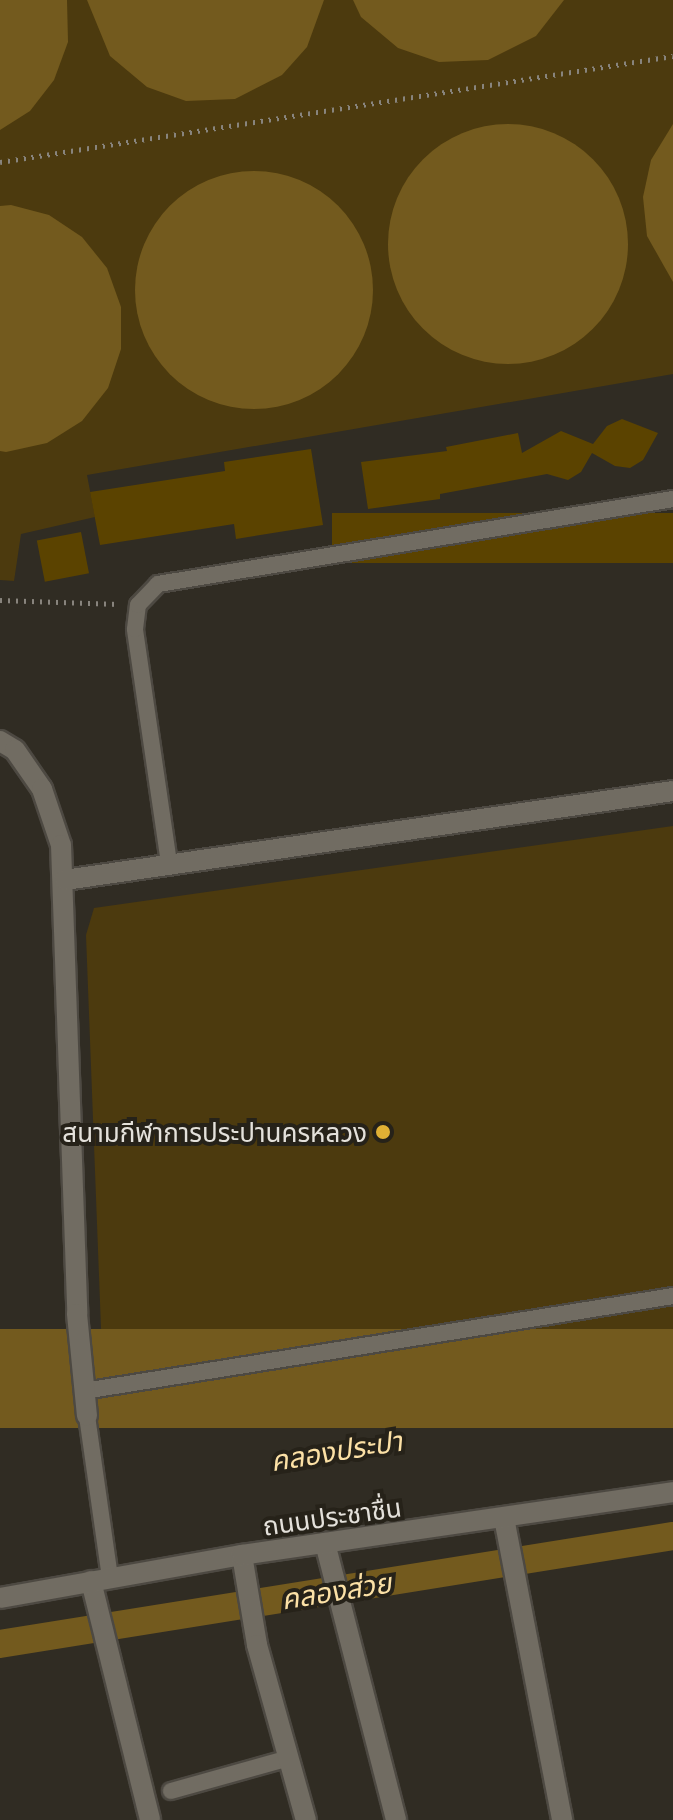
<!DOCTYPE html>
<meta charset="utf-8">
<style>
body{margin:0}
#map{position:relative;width:673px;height:1820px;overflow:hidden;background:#302c23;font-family:Barlow,"Noto Sans Thai",sans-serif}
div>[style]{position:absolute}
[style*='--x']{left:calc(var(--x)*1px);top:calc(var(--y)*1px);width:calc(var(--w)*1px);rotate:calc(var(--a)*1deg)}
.green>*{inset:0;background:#4c3a0e}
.water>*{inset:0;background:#735a1e;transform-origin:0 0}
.round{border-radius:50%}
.canal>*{height:28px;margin:-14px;padding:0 14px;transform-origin:14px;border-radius:14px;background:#735a1e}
.building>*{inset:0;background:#5b4300;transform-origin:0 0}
.path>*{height:5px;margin-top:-2.5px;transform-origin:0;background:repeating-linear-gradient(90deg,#88847d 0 2px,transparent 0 8px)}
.roads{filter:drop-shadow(2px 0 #4d4942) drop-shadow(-2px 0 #4d4942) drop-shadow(0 2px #4d4942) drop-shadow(0 -2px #4d4942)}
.service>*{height:16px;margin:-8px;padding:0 8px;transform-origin:8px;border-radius:8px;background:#716c62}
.minor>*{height:20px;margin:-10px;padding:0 10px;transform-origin:10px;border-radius:10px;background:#716c62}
.secondary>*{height:20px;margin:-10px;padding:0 10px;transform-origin:10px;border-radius:10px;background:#716c62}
.dots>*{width:22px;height:22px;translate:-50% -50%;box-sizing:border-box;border:4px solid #262219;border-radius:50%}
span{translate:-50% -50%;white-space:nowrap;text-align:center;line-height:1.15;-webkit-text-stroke:8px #262219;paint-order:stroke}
.poi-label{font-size:26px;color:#e4e1db}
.right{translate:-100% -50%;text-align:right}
.street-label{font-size:26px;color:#e4e1db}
.water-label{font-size:28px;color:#fce1a6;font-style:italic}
</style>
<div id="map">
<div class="green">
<div style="clip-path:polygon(0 0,673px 0,673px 374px,87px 475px,95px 517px,21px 534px,14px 581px,0 580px)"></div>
<div style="clip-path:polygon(673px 826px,673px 1329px,110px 1418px,102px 1354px,86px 935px,94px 908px)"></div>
</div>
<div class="water">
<div style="clip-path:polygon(0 0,67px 0,68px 42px,54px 80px,30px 111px,0 130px)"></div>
<div style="clip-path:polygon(87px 0,324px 0,307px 47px,282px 75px,235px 99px,186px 101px,147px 87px,110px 56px)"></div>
<div style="clip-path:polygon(353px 0,564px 0,536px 36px,488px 60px,439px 62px,398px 48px,361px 17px)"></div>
<div class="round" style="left:388px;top:124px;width:240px;height:240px"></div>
<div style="clip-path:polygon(673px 124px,673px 282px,647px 236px,643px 197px,651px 160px)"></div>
<div class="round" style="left:135px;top:171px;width:238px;height:238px"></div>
<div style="clip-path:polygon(11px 205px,49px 215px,82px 237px,107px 268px,121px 307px,121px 349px,108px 388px,82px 421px,47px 443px,6px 452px,0 451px,0 206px)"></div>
<div style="left:673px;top:1329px;width:99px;height:681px;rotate:90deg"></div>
</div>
<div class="canal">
<div style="--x:0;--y:1644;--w:682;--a:-9.12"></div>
</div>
<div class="building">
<div style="clip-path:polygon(622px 419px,658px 433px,643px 460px,630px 468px,615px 466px,592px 453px,581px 472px,568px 480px,547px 474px,440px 494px,440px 499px,368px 509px,361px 462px,447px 451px,446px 447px,518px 433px,522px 453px,561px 431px,593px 444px,607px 426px)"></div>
<div style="clip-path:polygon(311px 449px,323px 525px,236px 539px,234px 524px,100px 545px,90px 492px,225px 471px,224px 462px)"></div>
<div style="left:673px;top:513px;width:50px;height:341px;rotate:90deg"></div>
<div style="left:81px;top:532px;width:42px;height:45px;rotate:79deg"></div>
</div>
<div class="path">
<div style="--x:0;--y:162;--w:681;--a:-8.95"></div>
<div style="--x:0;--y:600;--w:119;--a:1.9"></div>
</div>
<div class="roads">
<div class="service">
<div style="--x:169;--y:863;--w:236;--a:-98.3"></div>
<div style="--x:135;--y:629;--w:24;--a:-83"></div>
<div style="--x:138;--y:605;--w:29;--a:-46"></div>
<div style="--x:158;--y:584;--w:522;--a:-9.37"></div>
<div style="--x:84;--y:1391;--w:597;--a:-9.16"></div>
<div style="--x:87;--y:1416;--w:163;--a:81.9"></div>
<div style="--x:171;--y:1791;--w:123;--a:-15.6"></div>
</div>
<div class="minor">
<div style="--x:0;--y:741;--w:17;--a:31"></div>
<div style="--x:15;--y:750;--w:47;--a:55.3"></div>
<div style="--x:42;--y:789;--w:59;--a:71.3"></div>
<div style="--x:61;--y:845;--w:469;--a:88"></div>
<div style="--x:77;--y:1314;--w:102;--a:84.4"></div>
<div style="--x:65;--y:880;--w:614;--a:-8.33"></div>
<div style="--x:504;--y:1518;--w:308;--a:79.1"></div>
<div style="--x:325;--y:1543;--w:286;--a:75.6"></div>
<div style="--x:242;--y:1555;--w:91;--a:80.5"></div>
<div style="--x:257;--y:1645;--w:182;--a:74.4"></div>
<div style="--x:91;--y:1581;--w:246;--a:76.1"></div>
</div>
<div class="secondary">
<div style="--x:0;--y:1598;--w:246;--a:-10.1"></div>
<div style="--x:242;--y:1555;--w:436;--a:-8.3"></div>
</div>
</div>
<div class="dots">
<div style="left:383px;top:1132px;background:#e0b034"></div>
</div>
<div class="poi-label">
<span class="right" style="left:367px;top:1132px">สนามกีฬาการประปานครหลวง</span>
</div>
<div class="street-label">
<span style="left:332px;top:1516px;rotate:-8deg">ถนนประชาชื่น</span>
</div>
<div class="water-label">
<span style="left:336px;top:1450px;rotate:-9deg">คลองประปา</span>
<span style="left:336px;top:1590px;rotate:-9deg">คลองส่วย</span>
</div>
</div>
